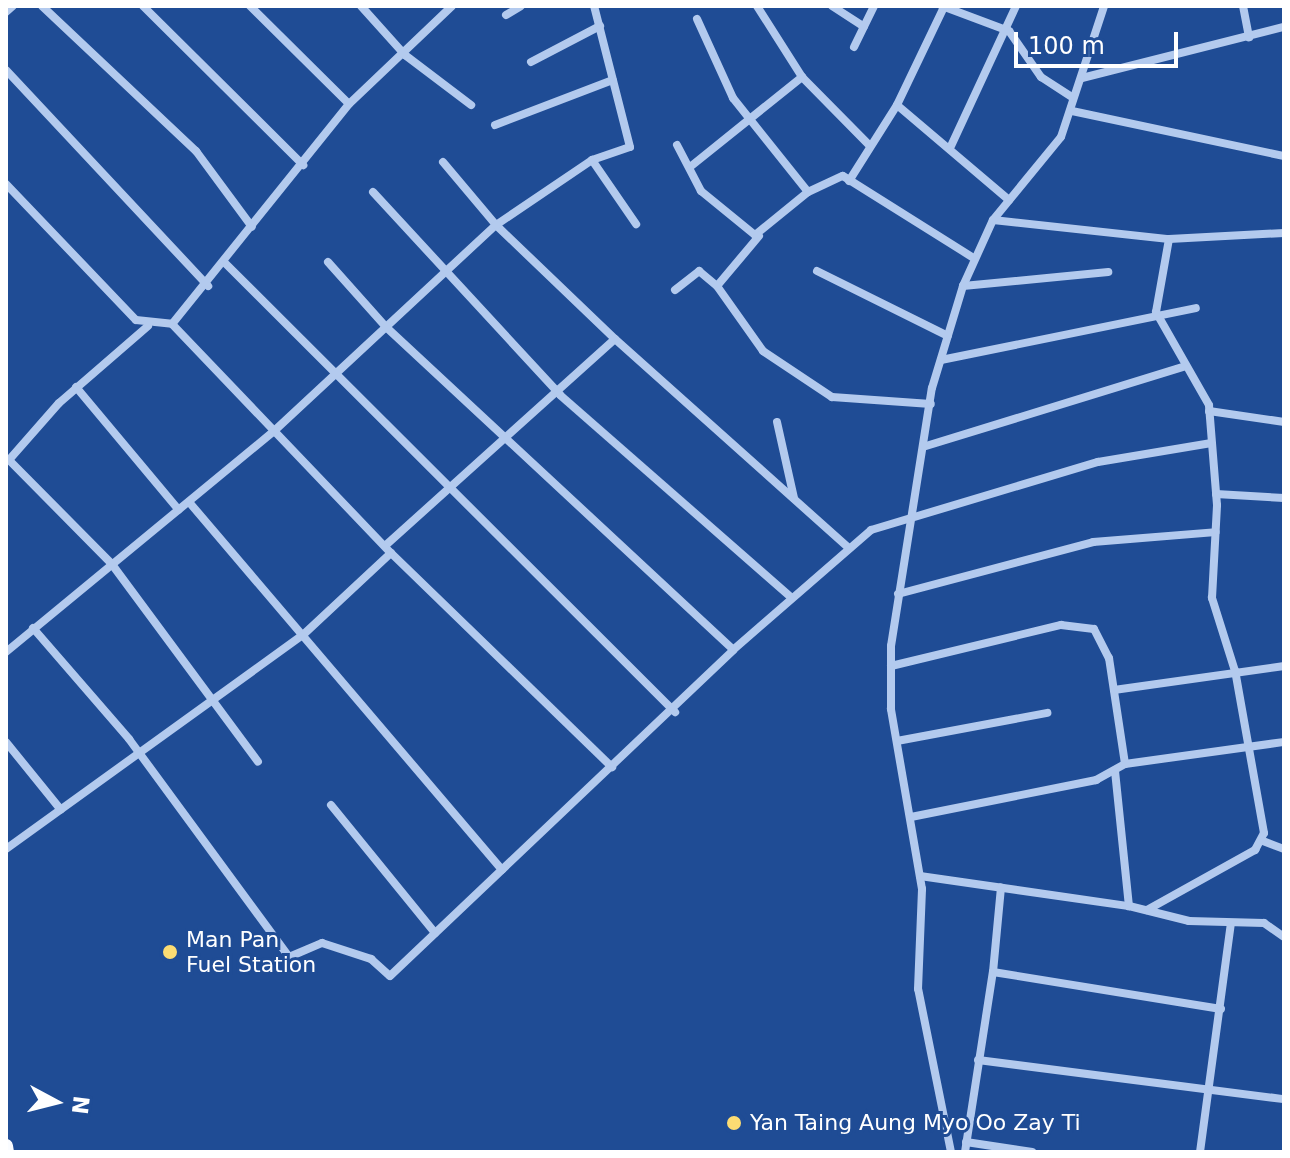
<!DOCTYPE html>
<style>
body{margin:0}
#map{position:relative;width:1290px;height:1158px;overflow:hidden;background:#1f4c95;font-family:"DejaVu Sans",sans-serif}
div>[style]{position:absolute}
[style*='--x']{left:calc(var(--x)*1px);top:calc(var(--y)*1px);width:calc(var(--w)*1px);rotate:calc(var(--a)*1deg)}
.minor>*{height:8px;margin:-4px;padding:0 4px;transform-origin:4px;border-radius:4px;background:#b3caee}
.primary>*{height:14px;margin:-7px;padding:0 7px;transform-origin:7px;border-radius:7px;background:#fafcff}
.dots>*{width:22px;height:22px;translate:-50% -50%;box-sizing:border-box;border:4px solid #1f4c95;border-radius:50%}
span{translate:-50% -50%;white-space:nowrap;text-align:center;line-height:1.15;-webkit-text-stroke:6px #1f4c95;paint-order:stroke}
.poi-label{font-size:22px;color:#fff}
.left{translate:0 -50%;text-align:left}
.frame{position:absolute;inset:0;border:8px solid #fff;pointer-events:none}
.north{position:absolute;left:16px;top:1062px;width:80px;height:80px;-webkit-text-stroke:6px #1f4c95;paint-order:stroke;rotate:97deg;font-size:22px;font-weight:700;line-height:32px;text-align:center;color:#fff}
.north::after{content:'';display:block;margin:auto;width:28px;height:36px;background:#fff;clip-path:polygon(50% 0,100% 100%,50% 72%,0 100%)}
.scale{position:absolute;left:1014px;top:32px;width:164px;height:36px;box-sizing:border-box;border:4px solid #fff;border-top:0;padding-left:10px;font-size:24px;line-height:28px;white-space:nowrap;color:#fff;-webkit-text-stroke:6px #1f4c95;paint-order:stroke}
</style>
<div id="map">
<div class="minor">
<div style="--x:42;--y:6;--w:212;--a:43.3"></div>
<div style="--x:196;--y:151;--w:94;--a:53.6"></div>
<div style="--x:143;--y:6;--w:226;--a:44.8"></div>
<div style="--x:250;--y:6;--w:139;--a:44.7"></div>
<div style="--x:361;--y:6;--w:66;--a:48.1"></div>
<div style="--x:405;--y:55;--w:83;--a:37.1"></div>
<div style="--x:452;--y:6;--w:142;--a:136.4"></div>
<div style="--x:349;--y:104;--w:282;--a:128.8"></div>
<div style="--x:172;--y:324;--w:317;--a:46.3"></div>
<div style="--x:391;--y:553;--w:308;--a:44.1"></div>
<div style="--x:757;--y:6;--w:84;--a:57.6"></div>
<div style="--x:802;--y:77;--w:95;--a:45.4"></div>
<div style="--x:832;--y:6;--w:38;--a:33"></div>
<div style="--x:942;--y:6;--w:72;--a:20.5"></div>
<div style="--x:1009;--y:31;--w:56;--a:55.2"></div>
<div style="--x:1041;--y:77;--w:37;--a:33"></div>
<div style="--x:1243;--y:6;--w:32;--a:79"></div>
<div style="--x:6;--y:12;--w:9;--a:-41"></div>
<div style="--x:506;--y:15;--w:17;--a:-31"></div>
<div style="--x:697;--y:19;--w:87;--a:65.5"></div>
<div style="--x:733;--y:98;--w:120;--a:51.4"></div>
<div style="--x:854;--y:47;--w:46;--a:-64"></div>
<div style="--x:531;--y:62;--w:78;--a:-27.6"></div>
<div style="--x:6;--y:70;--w:296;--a:46.9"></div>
<div style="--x:1082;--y:78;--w:208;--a:-14.2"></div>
<div style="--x:897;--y:105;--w:147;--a:40.3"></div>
<div style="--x:1072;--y:111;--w:217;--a:12"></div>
<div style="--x:495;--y:125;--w:126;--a:-20.9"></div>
<div style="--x:677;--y:145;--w:52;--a:62.4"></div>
<div style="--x:701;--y:191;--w:70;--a:39.2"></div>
<div style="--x:755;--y:235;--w:68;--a:-39.1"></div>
<div style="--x:808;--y:192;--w:38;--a:-25"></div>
<div style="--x:843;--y:176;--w:152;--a:32.1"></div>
<div style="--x:951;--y:146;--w:154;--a:-65.1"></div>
<div style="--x:592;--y:160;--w:78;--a:55.5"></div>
<div style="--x:443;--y:162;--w:82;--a:49.9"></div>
<div style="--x:496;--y:225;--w:165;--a:43.8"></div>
<div style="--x:615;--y:339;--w:314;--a:41.8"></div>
<div style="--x:690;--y:167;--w:144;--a:-38.8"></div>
<div style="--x:849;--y:181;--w:90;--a:-57.7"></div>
<div style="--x:897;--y:105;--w:109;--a:-64.4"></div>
<div style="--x:6;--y:184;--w:188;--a:46.3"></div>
<div style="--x:136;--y:320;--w:36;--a:6"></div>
<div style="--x:373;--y:192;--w:276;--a:47.3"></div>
<div style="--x:560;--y:395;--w:307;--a:41.2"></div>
<div style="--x:993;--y:220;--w:177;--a:6.2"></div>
<div style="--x:1169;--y:239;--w:115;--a:-3"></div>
<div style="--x:759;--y:236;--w:65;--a:130"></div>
<div style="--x:717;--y:286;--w:80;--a:54.7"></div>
<div style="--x:763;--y:351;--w:83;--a:33.7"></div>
<div style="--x:832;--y:397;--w:99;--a:4"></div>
<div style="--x:328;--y:262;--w:87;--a:48.3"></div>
<div style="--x:386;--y:327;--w:474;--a:42.9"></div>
<div style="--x:225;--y:263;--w:636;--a:44.94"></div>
<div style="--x:817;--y:271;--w:146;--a:26.4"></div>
<div style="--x:963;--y:286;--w:146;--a:-5.5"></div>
<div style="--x:675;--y:290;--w:31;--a:-38"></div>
<div style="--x:699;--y:271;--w:23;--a:40"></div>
<div style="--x:148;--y:326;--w:118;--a:139.1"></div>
<div style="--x:59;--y:403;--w:76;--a:131.3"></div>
<div style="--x:9;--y:460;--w:145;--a:45.3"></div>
<div style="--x:111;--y:563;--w:247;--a:53.5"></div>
<div style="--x:941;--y:360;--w:260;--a:-11.5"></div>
<div style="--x:76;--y:387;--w:160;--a:50.1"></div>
<div style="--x:1209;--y:411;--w:76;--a:8.3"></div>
<div style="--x:777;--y:422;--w:78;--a:77.4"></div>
<div style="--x:926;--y:446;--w:269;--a:-17.1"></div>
<div style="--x:1216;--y:494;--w:68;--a:3.4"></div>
<div style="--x:189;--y:502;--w:483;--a:49.6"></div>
<div style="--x:386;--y:545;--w:308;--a:-42"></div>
<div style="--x:898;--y:594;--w:202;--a:-14.9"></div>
<div style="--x:1093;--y:542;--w:123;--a:-4.6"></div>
<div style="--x:33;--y:628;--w:147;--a:49.1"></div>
<div style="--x:129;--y:739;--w:270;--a:53.7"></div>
<div style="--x:289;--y:957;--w:36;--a:-23"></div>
<div style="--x:322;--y:943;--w:52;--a:18.1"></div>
<div style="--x:371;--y:959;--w:25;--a:42"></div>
<div style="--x:390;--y:976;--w:473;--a:-43.5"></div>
<div style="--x:733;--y:650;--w:183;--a:-41"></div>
<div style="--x:871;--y:530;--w:237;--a:-16.7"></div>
<div style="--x:1098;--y:462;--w:115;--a:-9.5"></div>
<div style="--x:6;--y:652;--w:346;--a:-39.5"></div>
<div style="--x:273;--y:432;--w:304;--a:-42.9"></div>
<div style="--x:496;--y:225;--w:116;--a:-34.1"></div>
<div style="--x:592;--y:160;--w:40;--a:-18.9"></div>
<div style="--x:630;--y:147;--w:146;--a:-104.3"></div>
<div style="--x:891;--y:666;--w:175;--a:-13.6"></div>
<div style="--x:1061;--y:625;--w:33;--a:7"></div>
<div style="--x:1094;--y:629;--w:33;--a:63"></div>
<div style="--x:1109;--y:658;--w:107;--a:81.4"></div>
<div style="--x:1114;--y:690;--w:172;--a:-8"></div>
<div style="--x:897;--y:741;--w:153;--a:-10.6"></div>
<div style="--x:6;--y:742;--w:87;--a:51"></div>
<div style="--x:1115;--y:771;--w:136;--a:84.1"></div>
<div style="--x:331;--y:805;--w:165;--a:50.9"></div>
<div style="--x:911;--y:817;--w:189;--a:-11.3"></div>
<div style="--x:1096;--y:780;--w:33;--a:-29"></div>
<div style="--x:1125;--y:764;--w:161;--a:-7.9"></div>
<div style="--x:1263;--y:841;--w:22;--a:21"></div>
<div style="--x:6;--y:849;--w:367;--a:-35.8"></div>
<div style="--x:304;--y:634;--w:119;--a:-43"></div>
<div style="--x:920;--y:876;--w:211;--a:8.2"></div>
<div style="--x:1129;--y:906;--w:62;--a:14"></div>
<div style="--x:1189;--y:921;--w:75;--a:1.5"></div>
<div style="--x:1264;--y:923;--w:24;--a:35"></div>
<div style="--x:1147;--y:910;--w:124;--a:-29.1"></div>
<div style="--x:1255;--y:850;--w:19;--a:-62"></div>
<div style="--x:1264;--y:833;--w:165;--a:-100.1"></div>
<div style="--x:1235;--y:671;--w:77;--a:-107.5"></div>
<div style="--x:1212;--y:598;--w:93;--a:-86.9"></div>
<div style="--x:1217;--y:505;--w:100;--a:-94.6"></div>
<div style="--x:1209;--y:405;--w:107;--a:-119.7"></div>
<div style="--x:1156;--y:312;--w:74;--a:-79.9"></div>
<div style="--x:993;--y:972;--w:85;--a:-84.6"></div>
<div style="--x:978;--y:1060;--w:308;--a:7.3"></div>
<div style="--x:966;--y:1142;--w:67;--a:8.6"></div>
<div style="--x:951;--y:1152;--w:166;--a:-101.4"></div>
<div style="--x:918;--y:989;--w:100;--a:-87.7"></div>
<div style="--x:922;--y:889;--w:183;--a:-99.8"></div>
<div style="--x:891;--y:709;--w:63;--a:-90"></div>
<div style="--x:891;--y:646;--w:261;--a:-81"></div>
<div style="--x:932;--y:388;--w:107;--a:-73.1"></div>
<div style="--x:963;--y:286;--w:72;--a:-65.6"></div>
<div style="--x:993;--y:220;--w:107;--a:-50.7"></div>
<div style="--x:1061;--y:137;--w:138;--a:-71.8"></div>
<div style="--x:965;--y:1152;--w:182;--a:-81.2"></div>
<div style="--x:993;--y:972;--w:231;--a:9.2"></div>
<div style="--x:1200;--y:1152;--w:230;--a:-82.3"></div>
</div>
<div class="primary">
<div style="--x:6;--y:1146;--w:6;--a:81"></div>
</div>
<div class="dots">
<div style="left:170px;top:952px;background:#fcdc73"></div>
<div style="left:734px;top:1123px;background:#fcdc73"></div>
</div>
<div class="poi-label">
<span class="left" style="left:186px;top:952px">Man Pan<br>Fuel Station</span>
<span class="left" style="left:750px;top:1123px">Yan Taing Aung Myo Oo Zay Ti</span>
</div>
<div class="frame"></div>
<div class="north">N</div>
<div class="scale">100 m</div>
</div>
